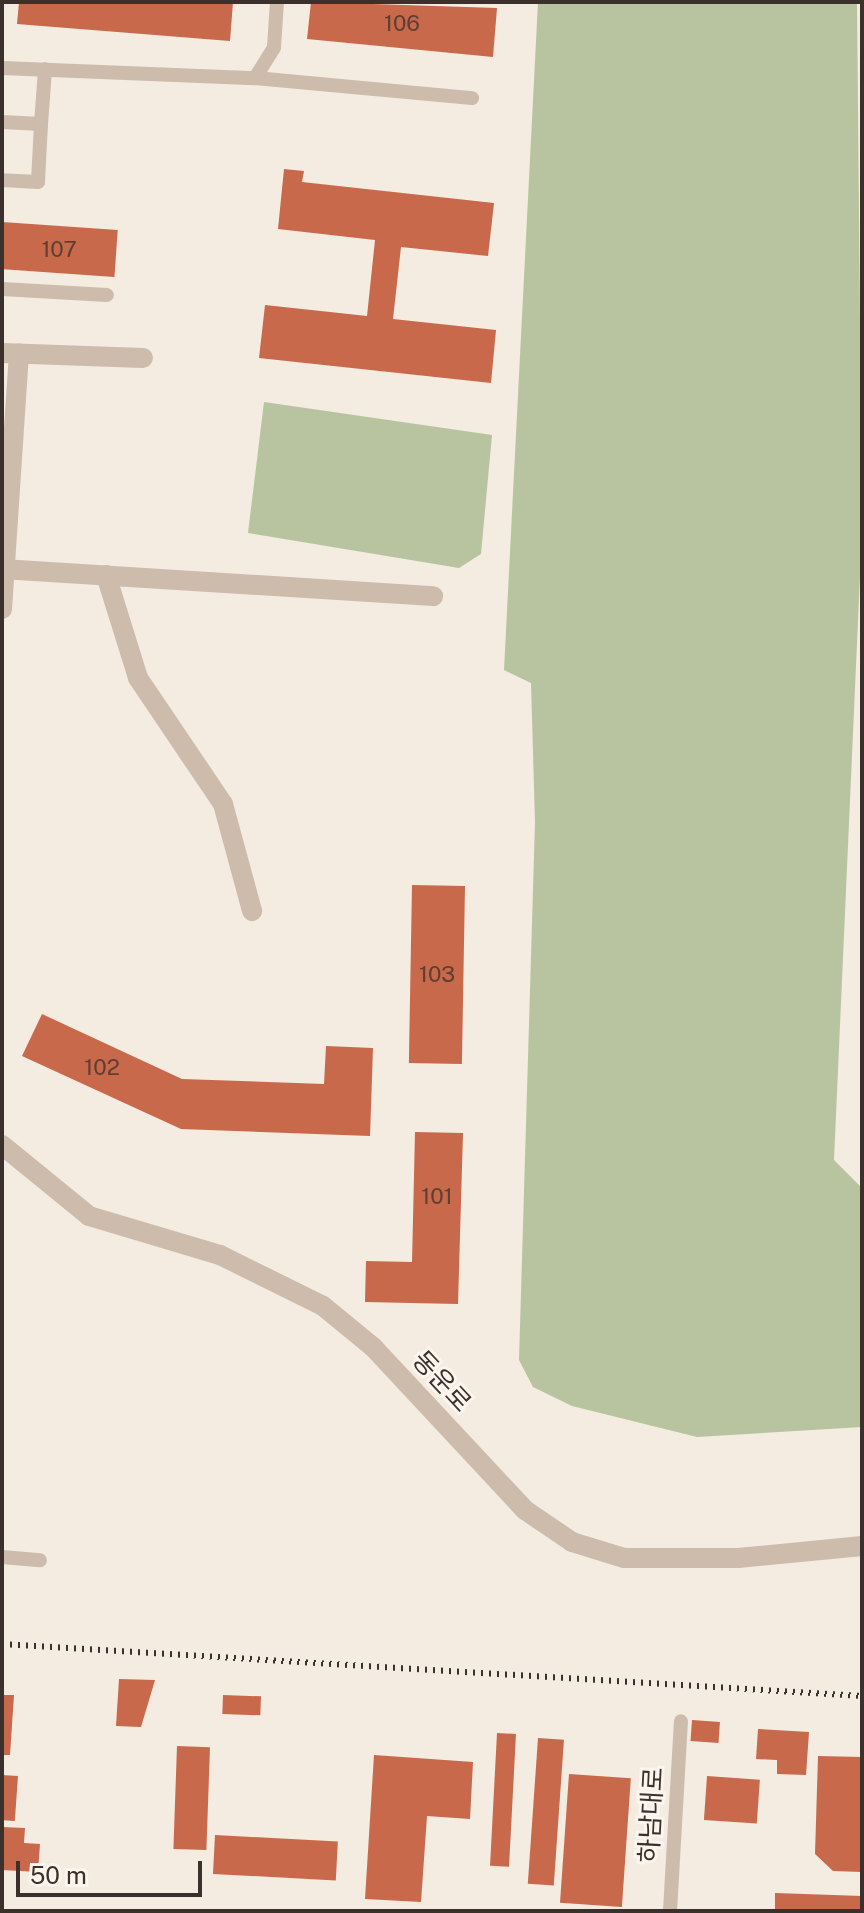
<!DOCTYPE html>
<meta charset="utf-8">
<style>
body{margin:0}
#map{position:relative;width:864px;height:1913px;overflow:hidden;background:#f4ebe1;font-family:"Public Sans","Noto Sans KR",sans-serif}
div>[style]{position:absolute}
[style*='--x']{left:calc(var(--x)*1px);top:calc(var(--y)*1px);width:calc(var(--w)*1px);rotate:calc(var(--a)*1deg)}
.green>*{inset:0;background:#b8c4a0}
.building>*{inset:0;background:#c8694b;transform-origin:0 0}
.service>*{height:14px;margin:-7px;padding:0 7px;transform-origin:7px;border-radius:7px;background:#cdbbac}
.minor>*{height:20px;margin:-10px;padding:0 10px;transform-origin:10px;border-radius:10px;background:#cdbbac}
.rail>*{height:6px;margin-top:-3px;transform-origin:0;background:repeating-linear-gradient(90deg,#3b302b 0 2px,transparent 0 8px)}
span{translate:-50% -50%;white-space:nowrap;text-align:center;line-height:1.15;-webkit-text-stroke:6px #fbf5ee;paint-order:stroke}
.number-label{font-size:22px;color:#5e3e33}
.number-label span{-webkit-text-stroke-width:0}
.street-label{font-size:26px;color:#3b302b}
.frame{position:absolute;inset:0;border:4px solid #3b302b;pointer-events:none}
.scale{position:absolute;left:16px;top:1861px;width:186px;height:36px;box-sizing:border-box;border:4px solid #3b302b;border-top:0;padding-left:10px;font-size:24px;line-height:28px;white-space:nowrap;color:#3b302b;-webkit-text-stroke:6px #fbf5ee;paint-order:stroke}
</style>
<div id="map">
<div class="green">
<div style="clip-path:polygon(538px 2px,857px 2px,862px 531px,834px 1160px,862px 1188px,862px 1427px,697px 1437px,572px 1406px,533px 1387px,519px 1360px,535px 822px,531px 683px,504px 670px)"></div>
<div style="clip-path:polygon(264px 402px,492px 435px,481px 554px,459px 568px,248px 533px)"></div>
</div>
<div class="building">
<div style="clip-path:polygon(19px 2px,233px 2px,230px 41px,17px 24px)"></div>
<div style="clip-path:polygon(311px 2px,497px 8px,493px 57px,307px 39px)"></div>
<div style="clip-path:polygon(284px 169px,304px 171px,302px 182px,494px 203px,488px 256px,401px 247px,393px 319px,496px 330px,491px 383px,259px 358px,265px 305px,367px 316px,375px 240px,278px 229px)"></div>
<div style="left:2px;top:222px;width:116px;height:47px;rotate:4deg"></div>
<div style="left:412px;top:885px;width:53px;height:178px;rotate:1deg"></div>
<div style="clip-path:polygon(42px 1014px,182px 1079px,324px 1084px,326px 1046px,373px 1048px,370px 1136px,181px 1129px,22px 1056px)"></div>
<div style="clip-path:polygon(415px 1132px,463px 1133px,458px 1304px,365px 1302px,366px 1261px,412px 1262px)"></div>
<div style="clip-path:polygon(119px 1679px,155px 1680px,141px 1727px,116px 1726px)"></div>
<div style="clip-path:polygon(2px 1695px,14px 1695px,10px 1755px,2px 1755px)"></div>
<div style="left:223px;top:1695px;width:38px;height:19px;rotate:2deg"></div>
<div style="left:692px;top:1720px;width:28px;height:21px;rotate:4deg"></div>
<div style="clip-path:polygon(758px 1729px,809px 1732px,806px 1775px,777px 1774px,777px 1760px,756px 1759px)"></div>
<div style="left:497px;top:1733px;width:19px;height:133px;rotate:3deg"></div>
<div style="left:538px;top:1738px;width:26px;height:146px;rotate:4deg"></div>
<div style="left:177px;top:1746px;width:33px;height:103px;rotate:2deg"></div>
<div style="clip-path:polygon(374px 1755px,473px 1762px,470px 1819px,427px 1816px,421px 1902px,365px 1899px)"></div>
<div style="clip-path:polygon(818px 1756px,862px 1757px,862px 1872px,833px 1871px,815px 1854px)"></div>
<div style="left:569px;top:1774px;width:62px;height:129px;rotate:4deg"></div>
<div style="left:2px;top:1775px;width:16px;height:45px;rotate:4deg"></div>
<div style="left:707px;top:1776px;width:53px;height:44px;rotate:4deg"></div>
<div style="clip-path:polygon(2px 1827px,25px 1828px,24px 1843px,40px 1844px,38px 1872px,2px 1870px)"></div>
<div style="left:215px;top:1835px;width:123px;height:39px;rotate:3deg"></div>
<div style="clip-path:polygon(775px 1893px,862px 1896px,862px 1911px,775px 1911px)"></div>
</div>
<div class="service">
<div style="--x:2;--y:68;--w:253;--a:2.3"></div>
<div style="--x:255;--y:78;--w:218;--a:5.3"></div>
<div style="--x:255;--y:78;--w:36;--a:-58"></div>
<div style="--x:274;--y:47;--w:45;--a:-86.2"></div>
<div style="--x:2;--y:122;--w:39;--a:3"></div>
<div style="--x:41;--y:124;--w:58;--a:93"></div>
<div style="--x:38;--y:182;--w:36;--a:-177"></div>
<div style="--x:41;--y:124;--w:55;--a:-85.8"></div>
<div style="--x:2;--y:289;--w:105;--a:3.3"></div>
<div style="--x:2;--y:1557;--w:38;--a:5"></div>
<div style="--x:670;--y:1911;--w:190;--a:-86.7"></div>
</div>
<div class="minor">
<div style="--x:2;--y:353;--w:141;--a:2"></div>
<div style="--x:2;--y:569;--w:432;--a:3.6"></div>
<div style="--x:106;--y:575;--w:108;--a:72.7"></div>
<div style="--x:138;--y:678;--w:152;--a:56"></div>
<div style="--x:223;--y:804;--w:111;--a:74.8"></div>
<div style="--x:2;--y:609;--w:256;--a:-86.2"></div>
<div style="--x:2;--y:1145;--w:112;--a:39.2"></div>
<div style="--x:89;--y:1216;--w:137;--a:16.6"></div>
<div style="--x:220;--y:1255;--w:115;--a:26.3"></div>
<div style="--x:323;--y:1306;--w:65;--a:39.4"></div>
<div style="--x:373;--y:1347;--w:223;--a:47"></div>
<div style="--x:525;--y:1510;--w:57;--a:34.2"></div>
<div style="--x:572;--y:1542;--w:54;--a:17.1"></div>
<div style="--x:624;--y:1558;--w:114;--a:0"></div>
<div style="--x:738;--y:1558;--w:125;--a:-5.5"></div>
</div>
<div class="rail">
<div style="--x:2;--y:1644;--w:862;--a:3.46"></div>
</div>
<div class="number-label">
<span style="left:402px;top:24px">106</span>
<span style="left:59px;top:250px">107</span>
<span style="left:437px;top:975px">103</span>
<span style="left:102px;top:1068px">102</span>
<span style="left:437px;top:1197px">101</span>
</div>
<div class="street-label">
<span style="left:442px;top:1381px;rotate:47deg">동운로</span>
<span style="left:651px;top:1815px;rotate:-87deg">하남대로</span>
</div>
<div class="frame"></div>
<div class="scale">50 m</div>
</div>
